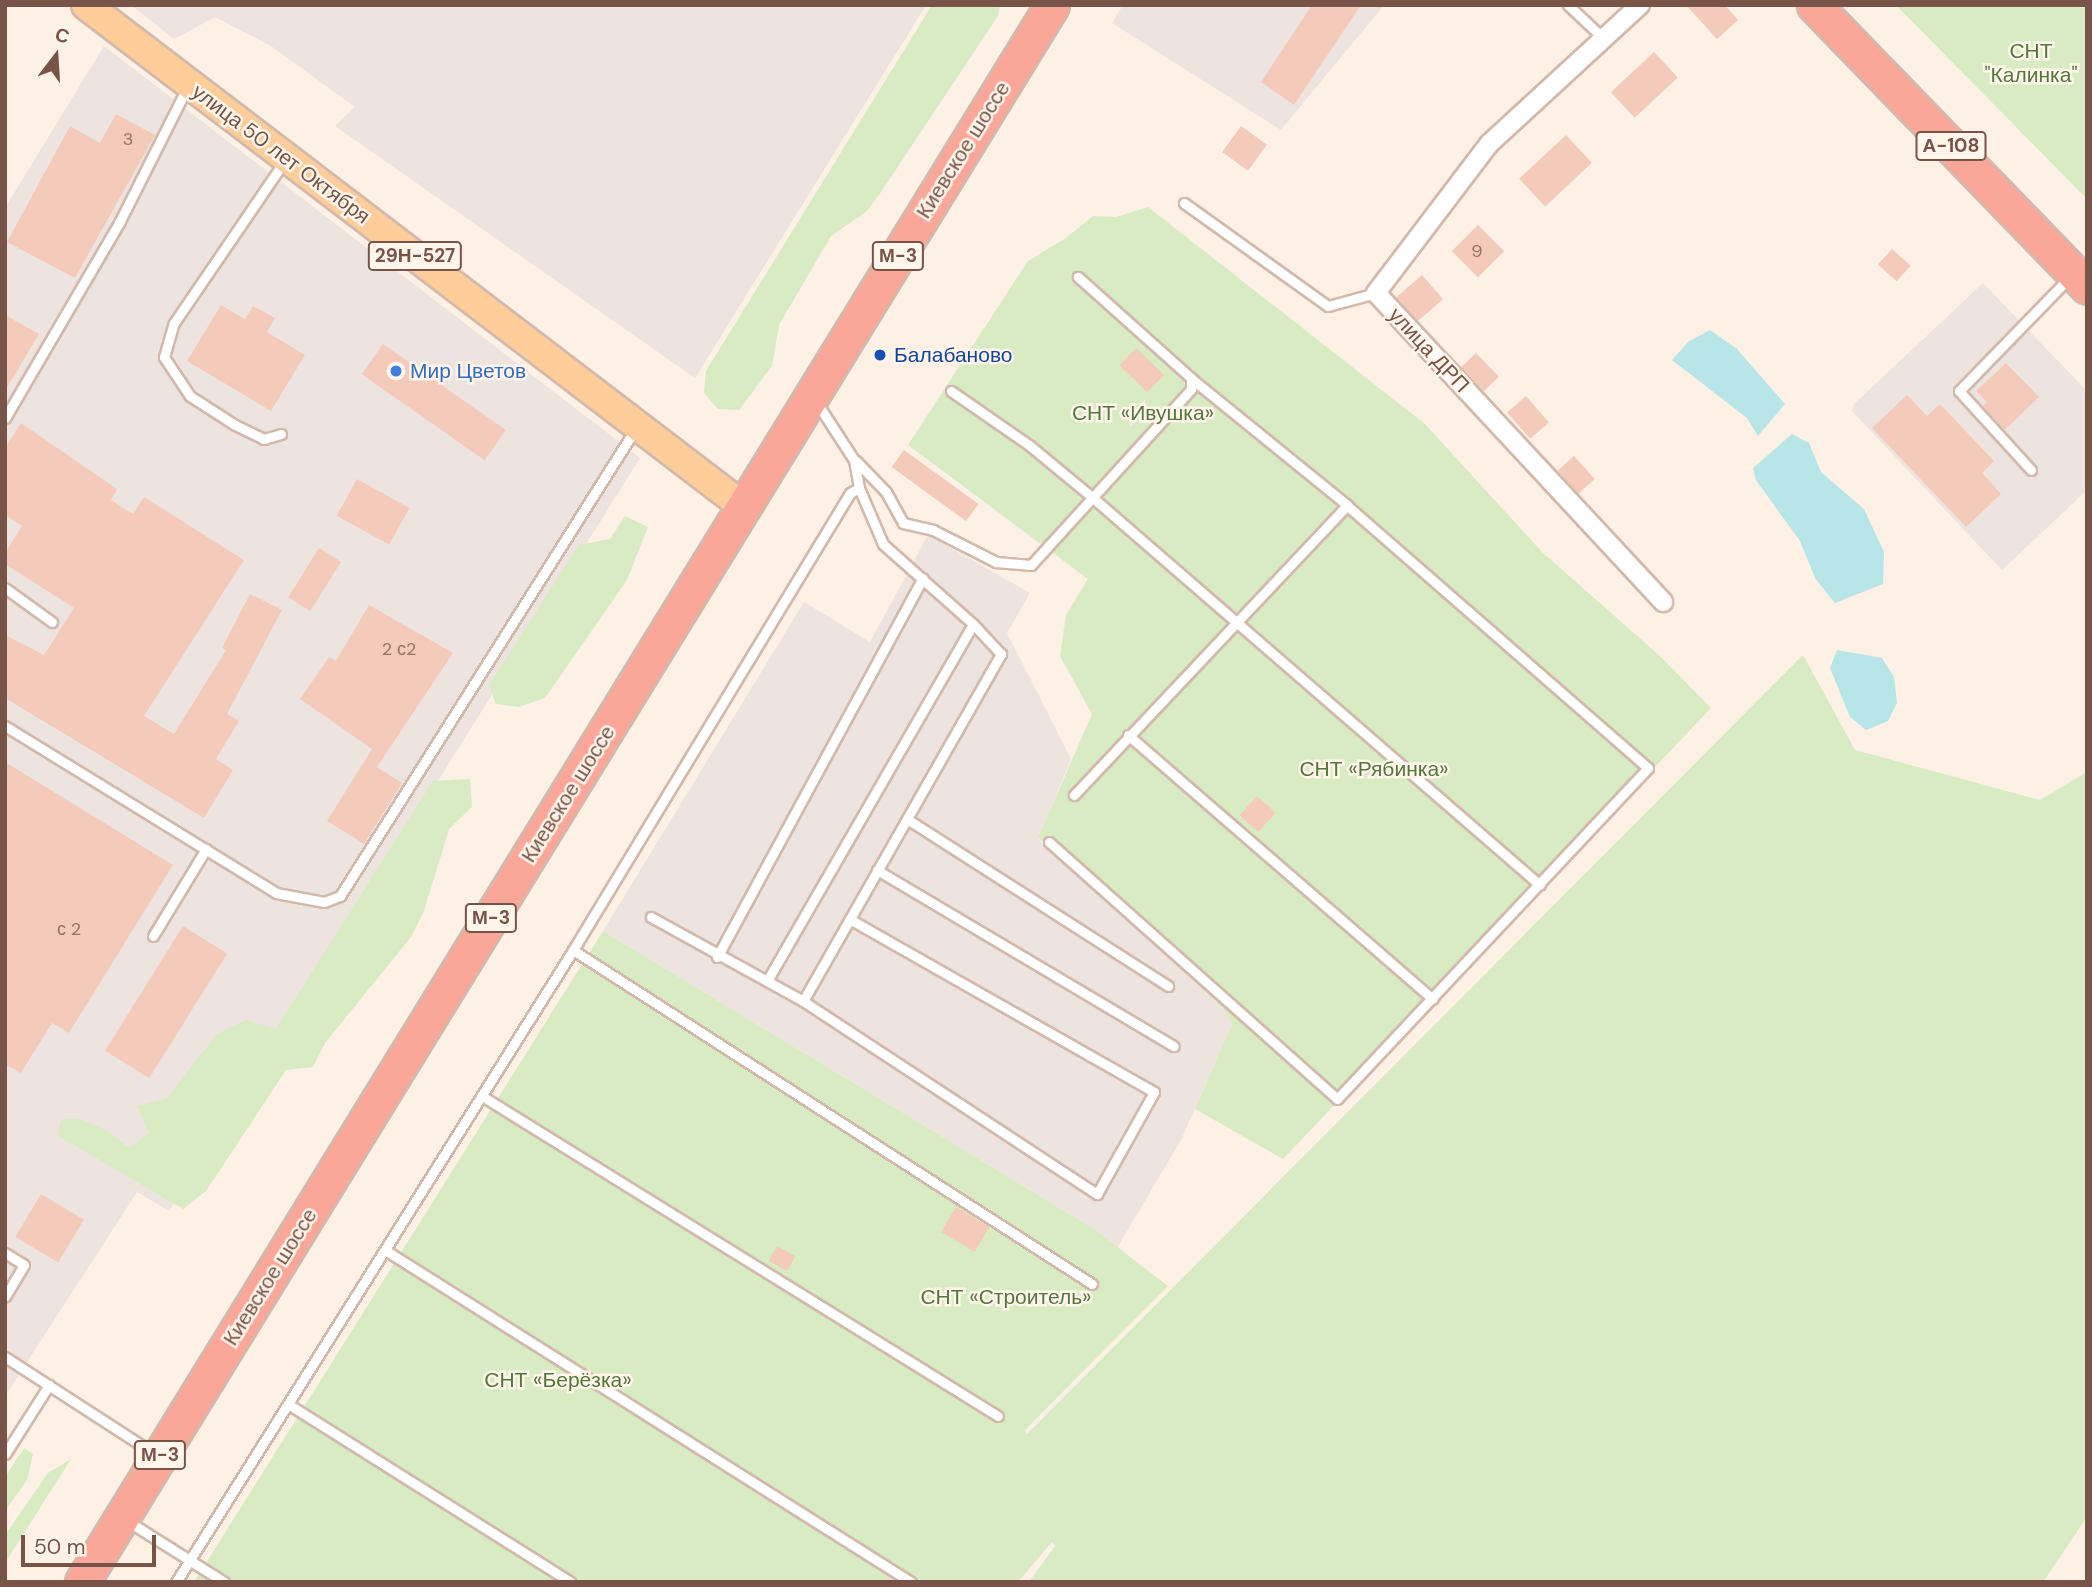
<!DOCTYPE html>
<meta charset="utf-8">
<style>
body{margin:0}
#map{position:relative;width:2092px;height:1587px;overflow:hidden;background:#fdf0e4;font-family:"DM Sans",sans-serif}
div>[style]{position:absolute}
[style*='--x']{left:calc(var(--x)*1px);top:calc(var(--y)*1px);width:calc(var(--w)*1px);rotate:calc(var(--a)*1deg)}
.industrial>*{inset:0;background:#ede4df}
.green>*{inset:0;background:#d8ebc2}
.water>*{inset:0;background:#b8e6e8}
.building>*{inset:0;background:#f4cbbb;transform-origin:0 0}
.roads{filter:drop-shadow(2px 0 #d1b9ac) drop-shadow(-2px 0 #d1b9ac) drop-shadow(0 2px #d1b9ac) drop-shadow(0 -2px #d1b9ac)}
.lane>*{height:9px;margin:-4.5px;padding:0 4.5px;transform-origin:4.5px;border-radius:4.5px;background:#fff}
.street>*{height:18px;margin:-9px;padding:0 9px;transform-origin:9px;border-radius:9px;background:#fff}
.primary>*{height:28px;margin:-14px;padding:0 14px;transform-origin:14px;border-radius:14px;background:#fecd9a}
.highway>*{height:33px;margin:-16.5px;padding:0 16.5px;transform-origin:16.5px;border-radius:16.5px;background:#faa699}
.dots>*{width:19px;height:19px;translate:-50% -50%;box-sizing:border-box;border:4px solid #fff5eb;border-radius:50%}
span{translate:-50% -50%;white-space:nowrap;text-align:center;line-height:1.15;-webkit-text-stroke:5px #fff5eb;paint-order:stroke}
.number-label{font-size:18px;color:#967165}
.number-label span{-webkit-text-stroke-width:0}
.shield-label span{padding:2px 5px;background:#fff5eb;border:2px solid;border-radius:5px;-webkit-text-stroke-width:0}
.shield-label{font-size:19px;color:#775348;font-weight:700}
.park-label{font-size:21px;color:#55773d}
.street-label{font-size:21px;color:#775348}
.transit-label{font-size:21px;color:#164399}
.left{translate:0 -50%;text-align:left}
.shop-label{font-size:21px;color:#366cbe}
.frame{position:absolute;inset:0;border:7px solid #775348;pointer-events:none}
.north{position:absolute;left:21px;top:21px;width:70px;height:70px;-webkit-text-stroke:5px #fff5eb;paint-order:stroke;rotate:17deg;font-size:19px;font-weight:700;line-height:28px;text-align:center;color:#775348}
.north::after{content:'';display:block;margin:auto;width:24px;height:32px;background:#775348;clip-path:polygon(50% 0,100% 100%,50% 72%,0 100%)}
.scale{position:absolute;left:21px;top:1535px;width:135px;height:32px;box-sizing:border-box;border:4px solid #775348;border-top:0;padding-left:9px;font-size:21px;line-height:24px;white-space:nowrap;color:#775348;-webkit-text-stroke:5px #fff5eb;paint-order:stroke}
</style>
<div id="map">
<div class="industrial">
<div style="clip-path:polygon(131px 5px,926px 5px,695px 378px,335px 126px,355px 107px,271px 46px,215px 17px,174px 39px)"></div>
<div style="clip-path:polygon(1123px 5px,1384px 5px,1281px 130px,1112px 23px)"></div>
<div style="clip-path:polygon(104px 46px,640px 458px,169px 1211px,137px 1192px,5px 1396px,5px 208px)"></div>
<div style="clip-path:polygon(1983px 283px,2087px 391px,2087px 490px,2002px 570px,1852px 411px,1854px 404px)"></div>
<div style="clip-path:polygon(928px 535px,1030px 593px,1007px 633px,1071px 759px,1038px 839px,1224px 1009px,1232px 1024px,1181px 1140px,1117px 1248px,1094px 1229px,603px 931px,804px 602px,870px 642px)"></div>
</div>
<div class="green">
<div style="clip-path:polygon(932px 5px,1000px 5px,998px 16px,879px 195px,866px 212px,831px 236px,779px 325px,772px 366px,739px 410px,718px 409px,704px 393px,706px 371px)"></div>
<div style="clip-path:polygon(1896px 5px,2087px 5px,2087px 199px)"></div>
<div style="clip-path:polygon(1148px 207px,1425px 424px,1542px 552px,1661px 657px,1711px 708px,1283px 1159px,1195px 1109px,1232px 1024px,1224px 1009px,1038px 838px,1092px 714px,1060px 656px,1066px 615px,1088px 579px,908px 445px,1028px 261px,1066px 238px,1093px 216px,1116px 217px)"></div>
<div style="clip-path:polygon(625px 516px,648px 527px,627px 580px,545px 698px,519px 707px,496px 704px,489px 685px,579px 545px,610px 539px)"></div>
<div style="clip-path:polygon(1803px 655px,1855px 750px,2040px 800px,2087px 772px,2087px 1517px,2043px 1582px,1029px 1582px,1055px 1546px,1052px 1542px,1018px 1582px,194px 1582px,603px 931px,1094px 1229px,1168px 1286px,1025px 1430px,1027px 1434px)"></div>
<div style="clip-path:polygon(470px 779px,472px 807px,449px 829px,424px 911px,411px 937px,325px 1043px,313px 1067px,286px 1070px,206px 1191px,183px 1209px,57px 1135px,62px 1119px,80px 1119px,108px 1131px,129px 1148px,149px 1133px,137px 1106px,166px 1099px,217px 1034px,246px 1020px,276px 1029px,433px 781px)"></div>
<div style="clip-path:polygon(24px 1448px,33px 1454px,27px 1480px,5px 1511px,5px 1477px)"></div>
<div style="clip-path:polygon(71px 1459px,5px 1563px,5px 1535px,48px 1473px)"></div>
</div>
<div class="water">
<div style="clip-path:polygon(1710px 330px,1737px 349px,1785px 404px,1758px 436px,1747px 418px,1672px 360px,1688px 342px)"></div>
<div style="clip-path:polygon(1792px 434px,1809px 443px,1821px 472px,1864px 509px,1884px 552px,1883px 584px,1835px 603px,1815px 578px,1800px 541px,1756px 480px,1753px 468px)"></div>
<div style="clip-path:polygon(1837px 650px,1882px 658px,1894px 677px,1897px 703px,1888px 721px,1866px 730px,1850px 717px,1830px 668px)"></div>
</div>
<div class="building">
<div style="clip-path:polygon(1312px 5px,1361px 5px,1294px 105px,1261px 82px)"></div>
<div style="clip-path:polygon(1686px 5px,1725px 5px,1738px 20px,1717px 39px)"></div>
<div style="left:1654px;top:52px;width:35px;height:59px;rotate:47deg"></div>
<div style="clip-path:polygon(116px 114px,155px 135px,75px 278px,7px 242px,70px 126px,100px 143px)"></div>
<div style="left:1241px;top:126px;width:32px;height:32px;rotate:36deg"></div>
<div style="left:1566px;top:135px;width:38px;height:64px;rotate:47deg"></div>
<div style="left:1478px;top:225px;width:37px;height:37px;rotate:45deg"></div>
<div style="left:1892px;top:249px;width:25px;height:21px;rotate:42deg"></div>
<div style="left:1422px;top:275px;width:32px;height:35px;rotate:49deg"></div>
<div style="clip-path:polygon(221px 305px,245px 319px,253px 306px,275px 318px,267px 332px,305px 355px,271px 411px,187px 361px)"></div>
<div style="clip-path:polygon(5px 315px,39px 334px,5px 391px)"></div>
<div style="left:383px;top:344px;width:150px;height:37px;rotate:35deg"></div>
<div style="left:1136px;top:348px;width:39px;height:24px;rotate:44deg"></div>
<div style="left:1476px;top:353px;width:33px;height:21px;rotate:46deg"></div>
<div style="clip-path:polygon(2006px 363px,2039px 397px,2005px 430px,1983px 406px,1987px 402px,1976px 391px)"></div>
<div style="clip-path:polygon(1907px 395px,1927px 416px,1940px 404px,1994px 461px,1982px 473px,2001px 494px,1966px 527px,1872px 428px)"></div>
<div style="left:1526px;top:396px;width:35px;height:25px;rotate:49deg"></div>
<div style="clip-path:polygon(21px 423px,117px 489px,111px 500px,133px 514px,144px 497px,244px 560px,144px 716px,174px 734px,226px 650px,222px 648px,250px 594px,282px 610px,227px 714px,239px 721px,216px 759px,233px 770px,204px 818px,5px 698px,5px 635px,44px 655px,74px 608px,5px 564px,5px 553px,22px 526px,5px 515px,5px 448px)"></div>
<div style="left:904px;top:450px;width:92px;height:21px;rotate:36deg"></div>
<div style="left:1574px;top:456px;width:31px;height:22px;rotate:48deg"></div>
<div style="left:357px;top:479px;width:60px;height:42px;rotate:29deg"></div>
<div style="left:319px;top:548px;width:26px;height:58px;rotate:32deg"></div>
<div style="clip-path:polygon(369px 605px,453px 653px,377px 767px,402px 783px,364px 844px,327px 821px,372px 749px,300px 699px,329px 657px,336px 661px)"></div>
<div style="clip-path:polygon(5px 762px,173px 865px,69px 1033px,52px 1023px,21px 1073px,5px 1064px)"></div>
<div style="left:1257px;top:796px;width:25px;height:26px;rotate:42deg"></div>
<div style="left:183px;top:926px;width:52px;height:147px;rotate:32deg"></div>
<div style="left:41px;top:1194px;width:50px;height:50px;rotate:31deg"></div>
<div style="left:956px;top:1207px;width:39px;height:29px;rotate:31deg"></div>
<div style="left:777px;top:1246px;width:21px;height:17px;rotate:29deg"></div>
</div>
<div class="roads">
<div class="lane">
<div style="--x:1568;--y:5;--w:50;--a:43.4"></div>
<div style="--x:1184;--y:203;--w:177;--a:35.6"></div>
<div style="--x:1328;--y:306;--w:50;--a:-15.2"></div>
<div style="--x:951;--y:391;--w:95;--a:34.7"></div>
<div style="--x:1029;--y:445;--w:83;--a:39.6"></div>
<div style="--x:1093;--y:498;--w:591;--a:40.89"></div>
<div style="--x:5;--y:418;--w:226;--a:-59.7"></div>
<div style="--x:119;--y:223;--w:153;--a:-63.3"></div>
<div style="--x:281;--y:434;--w:18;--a:164"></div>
<div style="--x:264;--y:439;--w:32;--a:-154"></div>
<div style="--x:235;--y:425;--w:54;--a:-147.2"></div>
<div style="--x:190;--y:396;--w:47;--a:-123.7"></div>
<div style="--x:164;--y:357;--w:35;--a:-74"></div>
<div style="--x:174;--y:323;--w:197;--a:-55.7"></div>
<div style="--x:856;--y:461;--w:43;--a:45.9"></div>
<div style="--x:886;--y:492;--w:35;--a:61"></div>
<div style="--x:903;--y:523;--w:31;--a:13"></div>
<div style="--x:933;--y:530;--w:71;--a:26.9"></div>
<div style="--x:996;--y:562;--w:35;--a:5"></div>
<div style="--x:1031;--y:565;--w:238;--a:-47.7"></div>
<div style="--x:1191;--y:389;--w:11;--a:-90"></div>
<div style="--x:1191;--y:378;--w:152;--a:-138.2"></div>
<div style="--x:2031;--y:470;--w:107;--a:-132.3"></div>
<div style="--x:1959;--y:391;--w:159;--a:-45.8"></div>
<div style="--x:5;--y:588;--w:58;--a:35.9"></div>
<div style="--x:5;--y:726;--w:318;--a:31.6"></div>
<div style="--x:276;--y:893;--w:49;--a:10.6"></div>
<div style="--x:324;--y:902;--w:17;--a:-21"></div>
<div style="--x:340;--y:896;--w:554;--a:-57.69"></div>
<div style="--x:1128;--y:735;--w:403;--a:40.9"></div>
<div style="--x:1074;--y:795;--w:398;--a:-46.7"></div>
<div style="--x:907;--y:819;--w:310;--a:32.6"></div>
<div style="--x:1049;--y:842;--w:386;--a:41.7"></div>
<div style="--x:1337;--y:1099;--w:454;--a:-46.8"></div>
<div style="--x:1648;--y:768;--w:400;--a:-138.9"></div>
<div style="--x:1347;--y:505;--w:201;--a:-140.9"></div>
<div style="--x:877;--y:870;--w:345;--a:30.7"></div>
<div style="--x:651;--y:917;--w:174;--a:28.9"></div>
<div style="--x:803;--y:1001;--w:352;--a:33.3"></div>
<div style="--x:1097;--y:1194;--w:117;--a:-60.8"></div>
<div style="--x:1154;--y:1092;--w:350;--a:-150.4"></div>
<div style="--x:153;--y:936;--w:102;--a:-58.7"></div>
<div style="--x:573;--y:950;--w:534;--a:-58.78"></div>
<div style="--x:850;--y:493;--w:10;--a:-29"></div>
<div style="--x:717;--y:957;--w:431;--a:-61.5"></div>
<div style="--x:767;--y:981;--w:412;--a:-60"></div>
<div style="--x:973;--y:624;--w:120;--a:-138.4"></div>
<div style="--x:883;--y:544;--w:61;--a:-113.2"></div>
<div style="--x:859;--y:488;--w:28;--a:-100"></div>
<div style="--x:854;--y:460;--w:68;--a:-123"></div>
<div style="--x:803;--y:1001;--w:400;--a:-60.3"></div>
<div style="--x:1001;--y:654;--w:41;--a:-133"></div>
<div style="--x:482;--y:1096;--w:607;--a:31.81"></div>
<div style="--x:385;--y:1250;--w:622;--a:32.26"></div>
<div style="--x:5;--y:1253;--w:22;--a:32"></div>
<div style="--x:24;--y:1265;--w:37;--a:121"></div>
<div style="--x:5;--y:1357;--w:179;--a:32.9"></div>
<div style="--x:288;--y:1404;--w:334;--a:32.2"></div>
<div style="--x:5;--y:1454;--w:82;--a:-57.5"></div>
<div style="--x:126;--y:1520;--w:116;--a:32.3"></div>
<div style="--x:176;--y:1582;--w:746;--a:-57.86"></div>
<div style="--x:573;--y:950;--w:617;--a:32.76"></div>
</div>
<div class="street">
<div style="--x:1640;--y:5;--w:205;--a:137.4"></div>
<div style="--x:1489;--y:144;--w:187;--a:127.2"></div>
<div style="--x:1376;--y:293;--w:422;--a:47.1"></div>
</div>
<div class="primary">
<div style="--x:86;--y:5;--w:828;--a:37.34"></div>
</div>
<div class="highway">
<div style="--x:1814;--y:5;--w:392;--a:45.9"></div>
<div style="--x:82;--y:1582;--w:1851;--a:-58.4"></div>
</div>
</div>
<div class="dots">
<div style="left:880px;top:355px;background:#1a4fb4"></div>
<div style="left:396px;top:371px;background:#3f7fe0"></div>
</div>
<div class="number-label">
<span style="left:128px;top:139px">3</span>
<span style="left:1477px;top:251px">9</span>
<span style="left:399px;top:649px">2 с2</span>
<span style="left:69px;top:929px">с 2</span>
</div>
<div class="shield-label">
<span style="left:1951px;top:146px">А-108</span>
<span style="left:415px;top:256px">29Н-527</span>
<span style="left:898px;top:256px">М-3</span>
<span style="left:491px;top:918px">М-3</span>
<span style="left:160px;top:1455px">М-3</span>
</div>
<div class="park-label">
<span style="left:2031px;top:63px">СНТ<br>"Калинка"</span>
<span style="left:1143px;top:413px">СНТ «Ивушка»</span>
<span style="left:1374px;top:769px">СНТ «Рябинка»</span>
<span style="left:1006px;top:1297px">СНТ «Строитель»</span>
<span style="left:558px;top:1380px">СНТ «Берёзка»</span>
</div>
<div class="street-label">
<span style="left:963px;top:150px;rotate:-58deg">Киевское шоссе</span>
<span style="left:281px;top:154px;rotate:37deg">улица 50 лет Октября</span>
<span style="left:1429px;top:350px;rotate:47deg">улица ДРП</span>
<span style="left:568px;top:794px;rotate:-58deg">Киевское шоссе</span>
<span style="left:270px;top:1277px;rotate:-58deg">Киевское шоссе</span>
</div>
<div class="transit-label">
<span class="left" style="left:894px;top:355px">Балабаново</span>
</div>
<div class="shop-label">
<span class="left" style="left:410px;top:371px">Мир Цветов</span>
</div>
<div class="frame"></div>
<div class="north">С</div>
<div class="scale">50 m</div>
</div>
